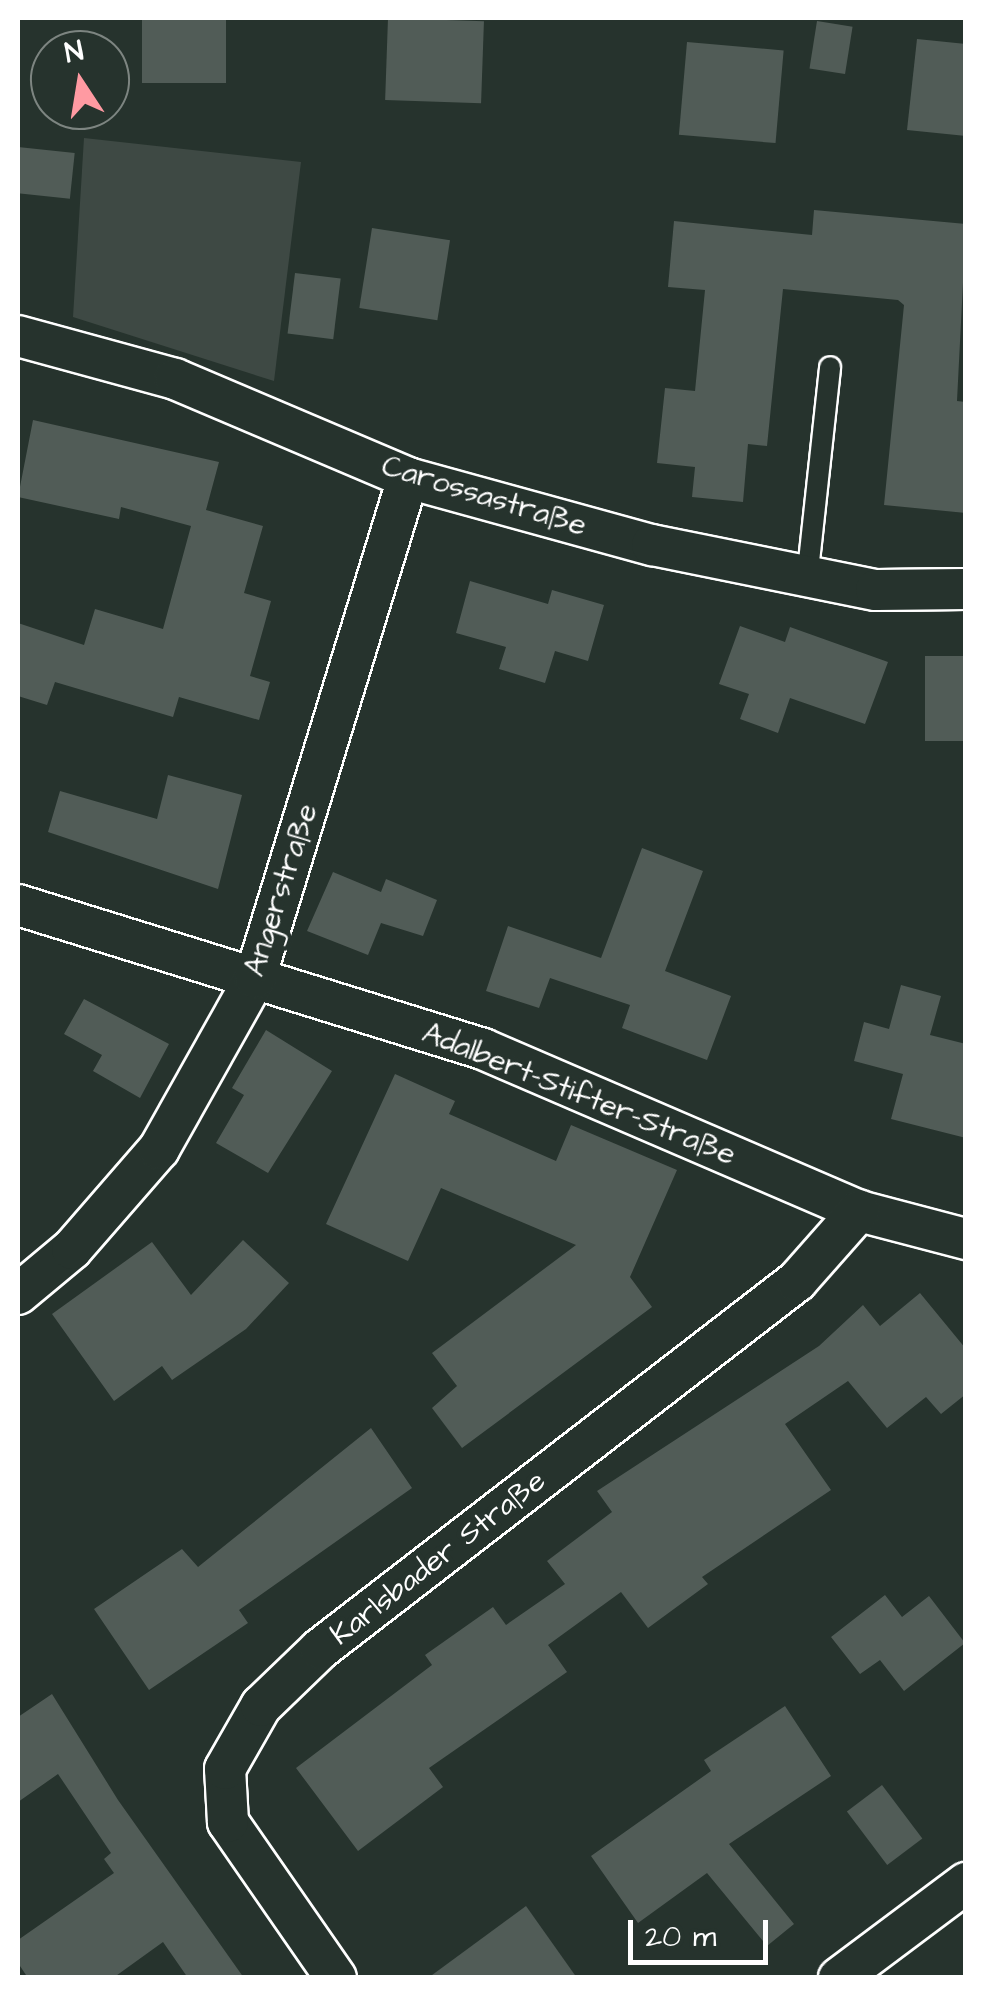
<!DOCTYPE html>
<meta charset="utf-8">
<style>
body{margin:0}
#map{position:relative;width:983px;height:1995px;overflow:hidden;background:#26332d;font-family:"Architects Daughter",sans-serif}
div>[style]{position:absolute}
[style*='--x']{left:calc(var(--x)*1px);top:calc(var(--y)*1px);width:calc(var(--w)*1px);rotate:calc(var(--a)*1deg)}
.green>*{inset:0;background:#3e4944}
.building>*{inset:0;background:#515c57;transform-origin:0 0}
.roads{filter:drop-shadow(2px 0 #fff) drop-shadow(-2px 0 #fff) drop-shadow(0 2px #fff) drop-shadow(0 -2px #fff)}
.lane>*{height:20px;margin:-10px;padding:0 10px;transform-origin:10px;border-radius:10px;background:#26332d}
.street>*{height:40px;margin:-20px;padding:0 20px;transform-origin:20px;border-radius:20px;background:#26332d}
span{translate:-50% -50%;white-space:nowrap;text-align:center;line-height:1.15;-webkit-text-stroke:9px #26332d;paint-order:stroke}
.street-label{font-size:30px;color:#fff}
.frame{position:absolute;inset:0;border:20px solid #fff;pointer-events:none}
.north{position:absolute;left:30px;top:30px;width:100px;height:100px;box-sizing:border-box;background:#26332d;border:2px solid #7d8581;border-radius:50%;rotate:348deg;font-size:28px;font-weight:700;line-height:40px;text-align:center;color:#fff}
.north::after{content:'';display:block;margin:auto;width:35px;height:45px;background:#ff9aa2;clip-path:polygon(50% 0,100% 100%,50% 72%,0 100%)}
.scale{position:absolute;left:628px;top:1920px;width:140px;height:45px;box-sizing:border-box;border:5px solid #fff;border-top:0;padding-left:12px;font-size:30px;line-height:35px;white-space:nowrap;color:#fff;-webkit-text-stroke:8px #26332d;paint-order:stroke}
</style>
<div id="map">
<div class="green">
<div style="clip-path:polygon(84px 138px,301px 162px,274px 381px,73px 317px)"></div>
</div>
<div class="building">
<div style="left:142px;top:18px;width:84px;height:65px"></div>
<div style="left:388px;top:18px;width:96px;height:82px;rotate:2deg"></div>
<div style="left:817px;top:21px;width:36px;height:48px;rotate:9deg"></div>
<div style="clip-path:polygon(917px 39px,966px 44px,966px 136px,907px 130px)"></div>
<div style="left:687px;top:42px;width:97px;height:93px;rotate:5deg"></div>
<div style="left:18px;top:147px;width:57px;height:46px;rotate:6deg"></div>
<div style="clip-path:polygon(814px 210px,966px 224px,957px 401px,966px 402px,966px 513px,884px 505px,904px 305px,898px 300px,783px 289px,767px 446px,748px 444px,743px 502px,692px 497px,695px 467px,657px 463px,665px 388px,695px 391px,705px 290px,668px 287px,674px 221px,812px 235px)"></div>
<div style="left:372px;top:228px;width:79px;height:81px;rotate:9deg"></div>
<div style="left:295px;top:273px;width:46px;height:61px;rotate:7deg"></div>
<div style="clip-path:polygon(33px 420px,219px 462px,206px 510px,263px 526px,244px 593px,271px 601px,250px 676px,270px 682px,259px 720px,179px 697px,173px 717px,55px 682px,47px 705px,18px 696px,18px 623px,84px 645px,95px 609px,163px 629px,191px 526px,121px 507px,119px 519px,18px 497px)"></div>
<div style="clip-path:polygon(470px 581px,548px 604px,552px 590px,604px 605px,588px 661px,555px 651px,545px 683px,499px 669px,506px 647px,456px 633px)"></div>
<div style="clip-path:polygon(740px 626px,785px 642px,790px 627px,888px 662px,865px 724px,790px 698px,778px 733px,740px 719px,749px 694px,719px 684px)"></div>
<div style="left:966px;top:656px;width:85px;height:41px;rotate:90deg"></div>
<div style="clip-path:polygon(168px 775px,242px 795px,218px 889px,48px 832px,60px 791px,157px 819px)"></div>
<div style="clip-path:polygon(642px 848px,703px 871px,665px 971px,731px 996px,707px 1060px,622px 1028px,630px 1005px,550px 978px,539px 1008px,486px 991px,508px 926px,601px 958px)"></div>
<div style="clip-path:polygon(333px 872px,381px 892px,386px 879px,437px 900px,423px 936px,381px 923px,368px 955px,307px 931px)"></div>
<div style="clip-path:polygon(901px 985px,941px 996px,930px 1035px,966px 1044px,966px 1138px,891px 1119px,903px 1074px,854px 1061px,864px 1022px,889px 1029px)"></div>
<div style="clip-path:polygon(84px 999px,169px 1044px,140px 1098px,93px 1071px,102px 1055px,64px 1034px)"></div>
<div style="clip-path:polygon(266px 1030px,332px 1071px,268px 1173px,216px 1143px,244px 1095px,232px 1088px)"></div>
<div style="clip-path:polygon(395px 1074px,455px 1101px,449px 1114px,556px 1161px,571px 1125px,677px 1170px,630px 1277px,652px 1307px,462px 1448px,432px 1408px,457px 1386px,432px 1353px,576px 1245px,441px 1188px,408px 1261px,326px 1224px)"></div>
<div style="clip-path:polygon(243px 1240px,289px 1283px,246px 1329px,172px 1380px,162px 1366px,114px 1401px,52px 1314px,152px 1242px,191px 1295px)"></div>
<div style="clip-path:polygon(920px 1293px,966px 1349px,966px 1394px,941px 1414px,926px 1397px,887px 1428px,848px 1381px,785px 1424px,831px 1490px,702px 1577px,708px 1584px,648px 1628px,621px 1592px,548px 1645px,567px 1672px,429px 1768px,443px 1787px,358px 1851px,296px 1768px,432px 1665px,425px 1655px,493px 1607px,506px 1625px,565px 1584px,547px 1561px,612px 1512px,597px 1491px,819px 1346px,863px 1305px,880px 1326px)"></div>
<div style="clip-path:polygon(371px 1428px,412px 1488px,239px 1610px,248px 1623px,149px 1690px,94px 1609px,182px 1549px,198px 1567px)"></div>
<div style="clip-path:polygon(885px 1595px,902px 1617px,929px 1596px,965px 1643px,904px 1691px,880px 1660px,860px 1674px,831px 1637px)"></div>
<div style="clip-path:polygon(52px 1694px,118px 1800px,244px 1978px,188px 1978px,163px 1942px,113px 1978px,28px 1978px,18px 1963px,18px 1940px,114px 1873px,104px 1859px,111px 1853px,58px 1774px,18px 1802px,18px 1717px)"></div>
<div style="clip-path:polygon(785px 1706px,831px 1776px,729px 1844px,794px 1924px,767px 1946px,707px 1873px,638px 1923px,591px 1856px,711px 1771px,704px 1760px)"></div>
<div style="left:882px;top:1785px;width:67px;height:44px;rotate:53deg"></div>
<div style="clip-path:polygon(526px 1906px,577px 1978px,428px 1978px)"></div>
</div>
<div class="roads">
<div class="lane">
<div style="--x:807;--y:580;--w:214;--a:-83.8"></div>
</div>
<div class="street">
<div style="--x:18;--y:336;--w:163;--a:15.3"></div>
<div style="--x:175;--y:379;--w:253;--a:23"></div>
<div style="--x:408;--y:478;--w:253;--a:15.4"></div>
<div style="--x:652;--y:545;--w:228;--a:11.4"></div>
<div style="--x:876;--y:590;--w:90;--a:-0.6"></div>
<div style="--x:18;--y:905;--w:487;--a:17.2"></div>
<div style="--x:483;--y:1049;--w:409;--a:23.3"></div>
<div style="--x:859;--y:1211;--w:111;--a:14.7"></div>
<div style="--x:18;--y:1294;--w:70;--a:-39.8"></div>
<div style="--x:72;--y:1249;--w:133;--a:-49"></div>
<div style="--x:159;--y:1149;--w:196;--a:-60.7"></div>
<div style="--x:255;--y:978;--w:523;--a:-72.99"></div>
<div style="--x:336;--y:1978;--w:190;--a:-124.7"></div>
<div style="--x:228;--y:1822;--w:53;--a:-93.2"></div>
<div style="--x:225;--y:1769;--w:73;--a:-60.3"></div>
<div style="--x:261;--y:1706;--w:82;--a:-44"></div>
<div style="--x:320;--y:1649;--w:602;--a:-37.65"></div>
<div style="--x:797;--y:1281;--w:94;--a:-48.5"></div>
<div style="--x:839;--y:1978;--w:159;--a:-36.8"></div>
</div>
</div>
<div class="street-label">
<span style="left:484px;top:496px;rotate:17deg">Carossastraße</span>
<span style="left:281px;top:890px;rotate:-72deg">Angerstraße</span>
<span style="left:579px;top:1094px;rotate:22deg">Adalbert-Stifter-Straße</span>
<span style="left:438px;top:1558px;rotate:-38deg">Karlsbader Straße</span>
</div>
<div class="frame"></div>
<div class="north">N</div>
<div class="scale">20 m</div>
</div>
